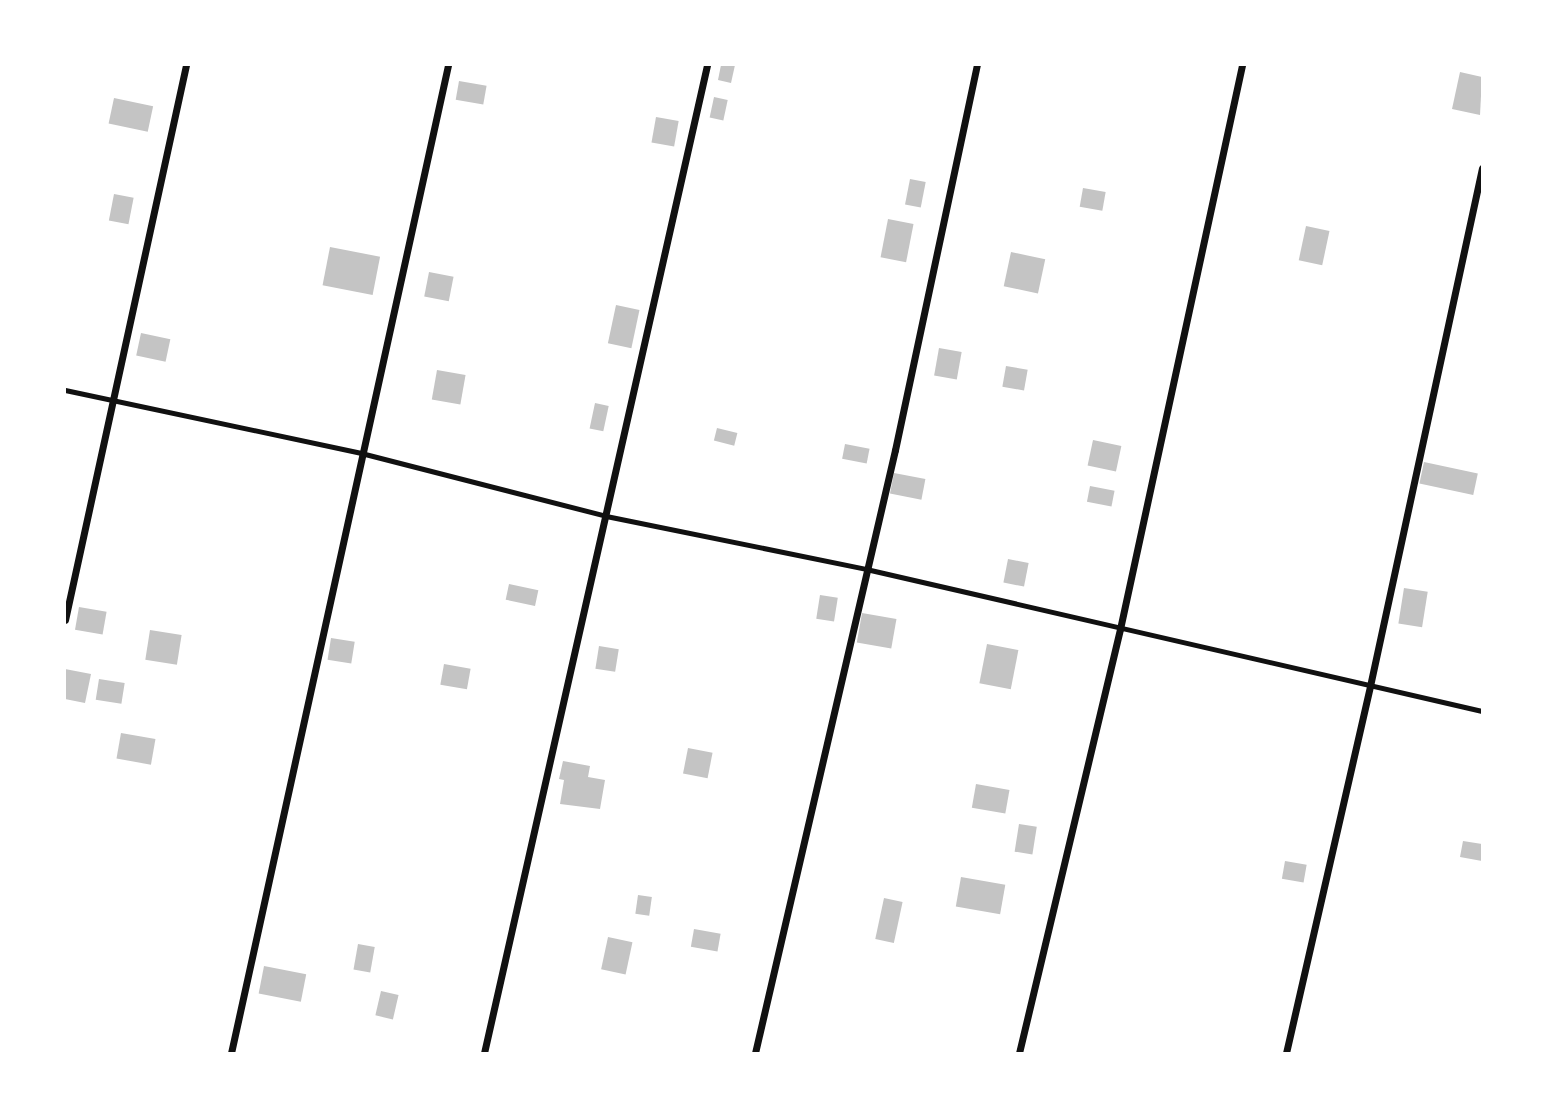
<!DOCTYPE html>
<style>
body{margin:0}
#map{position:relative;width:1547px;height:1118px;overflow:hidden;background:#fff;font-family:Overpass,sans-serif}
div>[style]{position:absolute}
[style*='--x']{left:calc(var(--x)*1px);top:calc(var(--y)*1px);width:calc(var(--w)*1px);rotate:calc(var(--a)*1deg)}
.building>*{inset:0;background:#c4c4c4;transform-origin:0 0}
.service>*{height:5px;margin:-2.5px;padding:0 2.5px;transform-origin:2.5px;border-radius:2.5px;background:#111}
.minor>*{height:7px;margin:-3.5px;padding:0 3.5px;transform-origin:3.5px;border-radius:3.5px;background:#111}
span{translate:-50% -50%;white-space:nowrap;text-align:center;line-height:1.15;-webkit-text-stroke:5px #fff;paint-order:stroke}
.frame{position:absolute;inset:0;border:66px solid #fff;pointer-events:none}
</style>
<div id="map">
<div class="building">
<div style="clip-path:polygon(721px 65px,735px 65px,731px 83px,718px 80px)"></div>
<div style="clip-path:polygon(1460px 72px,1482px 77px,1480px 115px,1452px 109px)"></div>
<div style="left:459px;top:81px;width:28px;height:19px;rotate:10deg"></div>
<div style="left:714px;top:97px;width:14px;height:21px;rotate:12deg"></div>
<div style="left:114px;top:98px;width:40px;height:26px;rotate:12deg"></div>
<div style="left:656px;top:117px;width:23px;height:26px;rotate:10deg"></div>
<div style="left:910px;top:179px;width:16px;height:26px;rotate:11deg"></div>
<div style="left:1083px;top:188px;width:23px;height:19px;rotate:10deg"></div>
<div style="left:114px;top:194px;width:20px;height:27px;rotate:11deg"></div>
<div style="left:888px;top:219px;width:26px;height:39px;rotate:11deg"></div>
<div style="left:1306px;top:226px;width:24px;height:35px;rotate:12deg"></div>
<div style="left:330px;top:247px;width:51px;height:39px;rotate:11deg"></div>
<div style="left:1011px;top:252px;width:35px;height:35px;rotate:12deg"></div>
<div style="left:429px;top:272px;width:25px;height:25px;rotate:11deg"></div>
<div style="left:616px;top:305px;width:24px;height:39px;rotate:12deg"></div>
<div style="left:141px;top:333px;width:30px;height:23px;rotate:12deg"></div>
<div style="left:939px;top:348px;width:23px;height:28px;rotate:10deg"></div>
<div style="left:1006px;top:366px;width:22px;height:21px;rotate:10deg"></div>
<div style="left:437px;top:370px;width:29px;height:30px;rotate:10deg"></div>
<div style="left:595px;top:403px;width:14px;height:26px;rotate:12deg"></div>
<div style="left:717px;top:428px;width:21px;height:13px;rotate:14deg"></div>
<div style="left:1093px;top:440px;width:29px;height:26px;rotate:12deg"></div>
<div style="left:845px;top:444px;width:25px;height:15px;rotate:11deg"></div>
<div style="left:1424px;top:462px;width:55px;height:22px;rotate:12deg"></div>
<div style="left:894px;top:473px;width:32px;height:21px;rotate:11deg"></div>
<div style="left:1090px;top:486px;width:25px;height:16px;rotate:11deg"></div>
<div style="left:1008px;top:559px;width:21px;height:24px;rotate:11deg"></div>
<div style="left:509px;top:584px;width:30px;height:16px;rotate:12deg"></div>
<div style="left:1404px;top:588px;width:24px;height:36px;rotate:9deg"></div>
<div style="left:820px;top:595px;width:18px;height:24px;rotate:9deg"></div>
<div style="left:79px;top:607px;width:28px;height:23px;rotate:10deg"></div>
<div style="left:862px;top:613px;width:35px;height:30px;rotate:10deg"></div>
<div style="left:150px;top:630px;width:32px;height:30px;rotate:9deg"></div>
<div style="left:331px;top:638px;width:24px;height:22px;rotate:9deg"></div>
<div style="left:987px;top:644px;width:32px;height:40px;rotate:11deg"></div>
<div style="left:599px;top:646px;width:20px;height:23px;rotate:9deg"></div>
<div style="left:444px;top:664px;width:27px;height:21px;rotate:10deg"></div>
<div style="clip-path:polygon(65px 669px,91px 674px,85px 703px,65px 699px)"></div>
<div style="left:99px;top:679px;width:26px;height:21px;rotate:9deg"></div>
<div style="left:121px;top:733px;width:35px;height:26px;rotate:10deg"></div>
<div style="left:688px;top:748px;width:25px;height:26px;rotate:11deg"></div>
<div style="clip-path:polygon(563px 761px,590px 766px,588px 777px,605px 780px,600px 809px,560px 804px,564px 780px,559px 779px)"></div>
<div style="left:976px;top:784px;width:34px;height:24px;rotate:10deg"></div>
<div style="left:1019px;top:824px;width:18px;height:28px;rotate:9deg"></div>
<div style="clip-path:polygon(1463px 841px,1482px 844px,1482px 861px,1460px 857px)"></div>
<div style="left:1285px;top:861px;width:22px;height:18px;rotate:10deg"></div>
<div style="left:961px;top:877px;width:45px;height:30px;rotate:10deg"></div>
<div style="left:638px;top:895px;width:14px;height:19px;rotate:8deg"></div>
<div style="left:884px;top:898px;width:19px;height:42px;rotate:12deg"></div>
<div style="left:694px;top:929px;width:27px;height:18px;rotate:10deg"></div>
<div style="left:608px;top:937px;width:25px;height:33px;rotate:12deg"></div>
<div style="left:358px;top:944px;width:17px;height:26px;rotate:10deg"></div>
<div style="left:264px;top:966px;width:43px;height:28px;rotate:11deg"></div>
<div style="left:381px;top:991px;width:18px;height:25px;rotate:13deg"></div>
</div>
<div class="service">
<div style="--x:65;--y:390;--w:303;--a:12"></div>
<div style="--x:361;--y:453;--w:253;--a:14.4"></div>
<div style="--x:606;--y:516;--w:265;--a:11.5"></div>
<div style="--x:866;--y:569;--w:632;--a:12.98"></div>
</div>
<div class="minor">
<div style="--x:65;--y:620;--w:568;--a:-77.7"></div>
<div style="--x:231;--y:1053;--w:1012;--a:-77.61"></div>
<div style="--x:484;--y:1053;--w:1013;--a:-77.28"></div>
<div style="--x:755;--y:1053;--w:619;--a:-76.93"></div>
<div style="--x:895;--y:450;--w:394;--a:-78"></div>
<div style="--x:1019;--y:1053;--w:436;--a:-76.6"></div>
<div style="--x:1120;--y:629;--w:577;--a:-77.79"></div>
<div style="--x:1286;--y:1053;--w:376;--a:-77.1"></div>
<div style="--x:1370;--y:686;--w:530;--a:-77.8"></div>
</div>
<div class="frame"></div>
</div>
